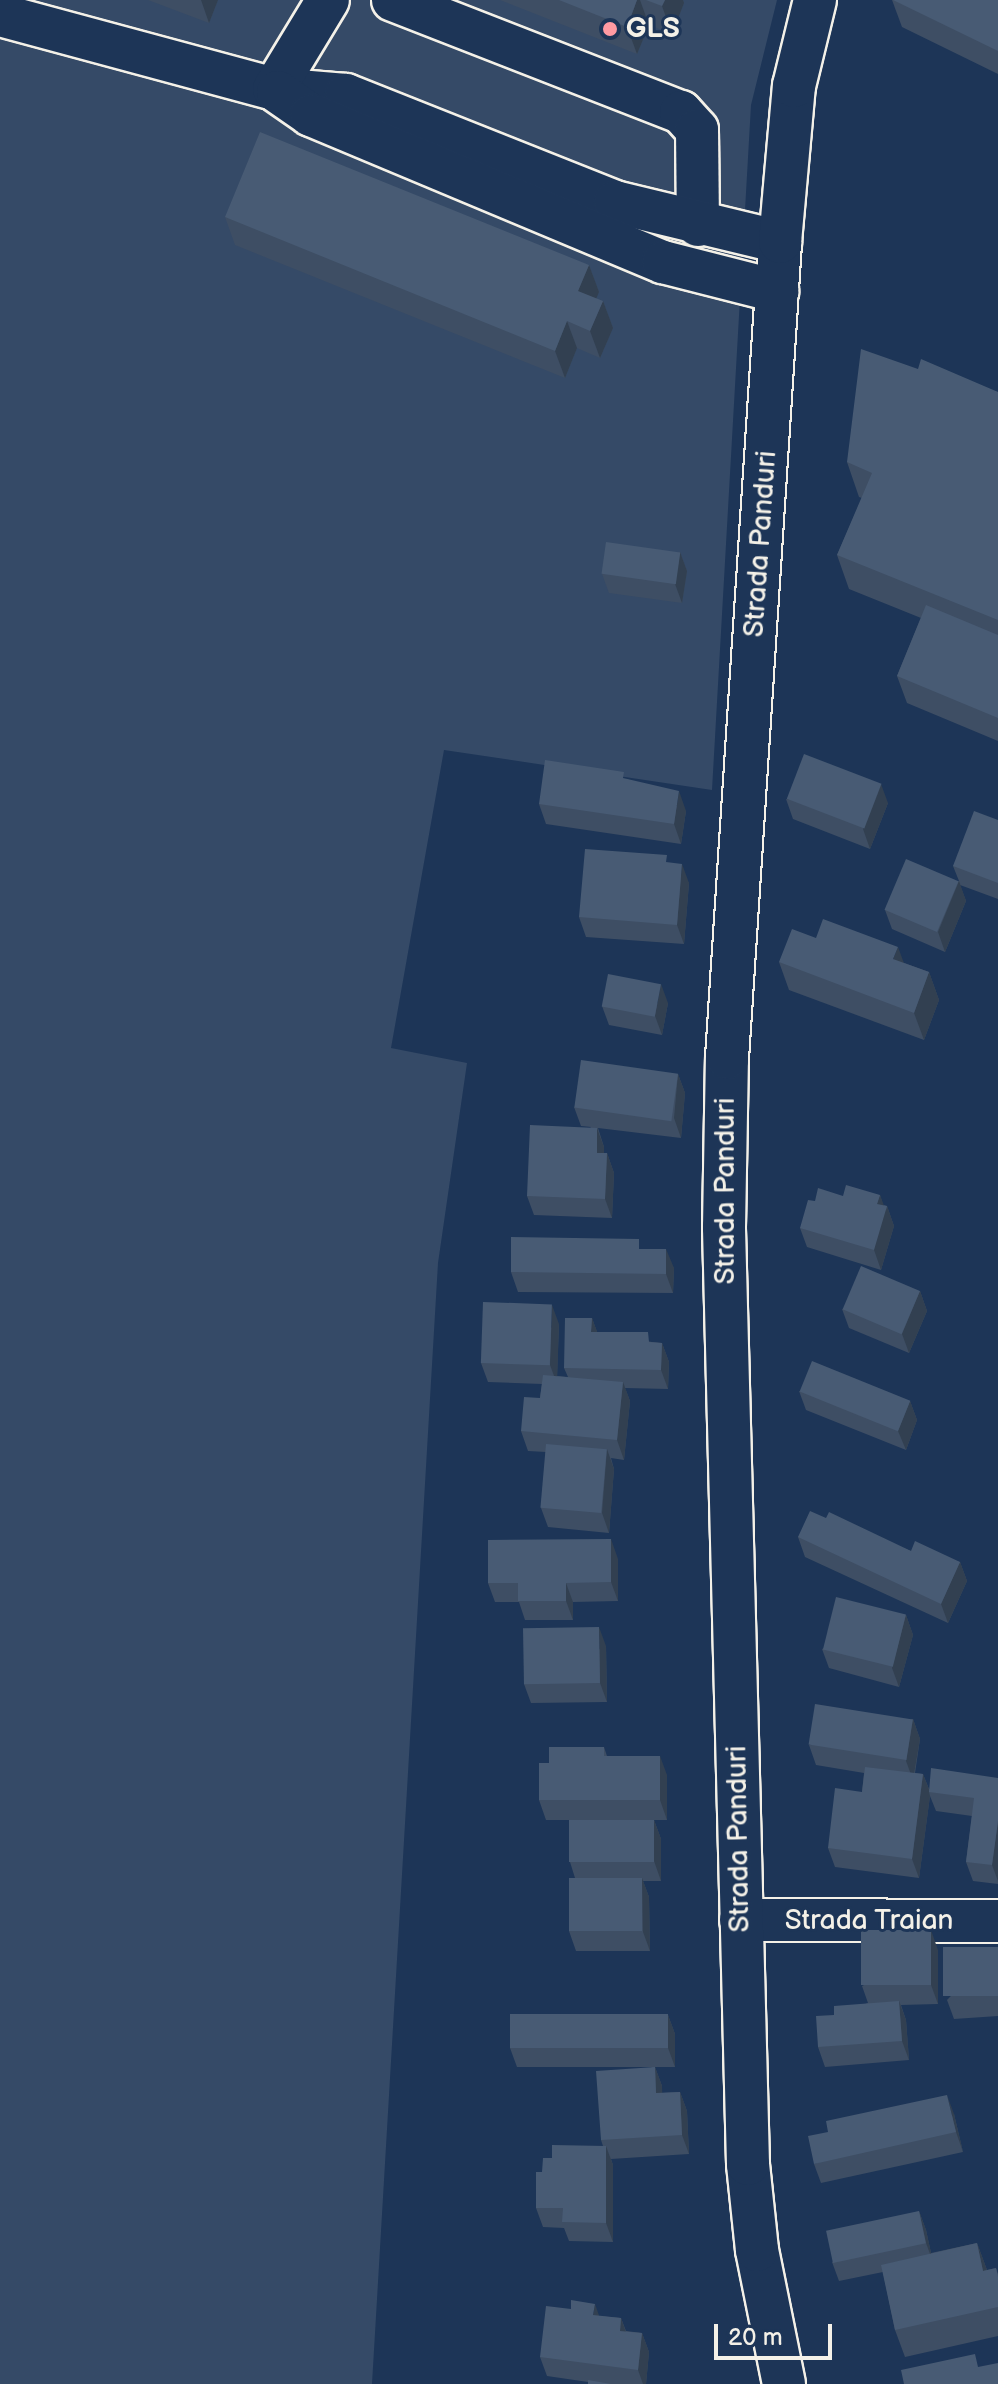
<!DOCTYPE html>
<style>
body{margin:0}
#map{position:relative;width:998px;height:2384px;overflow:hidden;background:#1d3557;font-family:"Balsamiq Sans",sans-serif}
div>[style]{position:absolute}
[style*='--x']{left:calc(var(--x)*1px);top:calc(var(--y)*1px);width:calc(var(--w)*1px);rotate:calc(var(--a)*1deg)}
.green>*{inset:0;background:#354a67}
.roads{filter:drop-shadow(2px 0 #f4f1e8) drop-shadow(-2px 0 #f4f1e8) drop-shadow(0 2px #f4f1e8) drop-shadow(0 -2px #f4f1e8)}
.minor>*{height:42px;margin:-21px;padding:0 21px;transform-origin:21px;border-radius:21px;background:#1d3557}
.wall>*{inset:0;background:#3e4e64}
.shaded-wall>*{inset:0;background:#324051}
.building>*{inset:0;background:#485b74;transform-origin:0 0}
.dots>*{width:22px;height:22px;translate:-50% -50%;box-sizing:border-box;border:4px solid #1d3557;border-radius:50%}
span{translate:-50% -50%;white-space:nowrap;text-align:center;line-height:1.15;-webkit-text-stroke:6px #1d3557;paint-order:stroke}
.poi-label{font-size:28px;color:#f4f1e8;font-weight:700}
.left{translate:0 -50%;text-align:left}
.street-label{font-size:28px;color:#f4f1e8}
.scale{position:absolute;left:714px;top:2324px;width:118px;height:36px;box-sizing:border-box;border:4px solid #f4f1e8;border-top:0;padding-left:10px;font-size:24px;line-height:28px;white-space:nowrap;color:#f4f1e8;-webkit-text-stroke:6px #1d3557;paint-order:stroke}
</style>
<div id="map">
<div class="green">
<div style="clip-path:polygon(0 0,777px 0,751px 105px,712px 790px,444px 750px,391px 1048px,467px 1063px,438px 1263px,372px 2384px,0 2384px)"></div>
</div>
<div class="roads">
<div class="minor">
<div style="--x:393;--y:0;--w:309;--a:21.3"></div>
<div style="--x:681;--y:112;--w:24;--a:48"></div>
<div style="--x:697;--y:130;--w:95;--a:89.4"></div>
<div style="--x:0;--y:15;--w:284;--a:15.1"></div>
<div style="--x:274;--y:89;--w:72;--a:4.8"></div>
<div style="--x:346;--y:95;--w:289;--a:21.7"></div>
<div style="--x:615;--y:202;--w:170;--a:13.6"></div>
<div style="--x:274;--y:89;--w:104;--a:-58.8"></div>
<div style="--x:278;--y:92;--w:40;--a:34.9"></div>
<div style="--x:311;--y:115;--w:381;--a:22.7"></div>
<div style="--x:663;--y:262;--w:118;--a:14.3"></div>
<div style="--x:741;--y:1920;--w:257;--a:0.2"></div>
<div style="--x:784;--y:2384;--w:137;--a:-101.4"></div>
<div style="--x:757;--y:2250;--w:86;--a:-96"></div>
<div style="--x:748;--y:2164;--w:937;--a:-91.47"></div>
<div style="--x:724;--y:1227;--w:169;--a:-89"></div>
<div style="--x:727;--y:1058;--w:818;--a:-86.28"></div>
<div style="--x:780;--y:242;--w:157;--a:-84.9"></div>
<div style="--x:794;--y:86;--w:89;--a:-76.3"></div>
</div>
</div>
<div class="wall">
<div style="clip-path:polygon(148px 0,218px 0,209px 23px)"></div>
<div style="clip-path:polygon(500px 0,683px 0,684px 3px,672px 34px,649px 25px,637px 54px)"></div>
<div style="clip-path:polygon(892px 0,998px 0,998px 74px,902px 27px)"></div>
<div style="clip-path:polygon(225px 217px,589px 265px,599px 292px,596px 298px,603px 301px,613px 328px,600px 358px,577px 348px,565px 378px,235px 245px)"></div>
<div style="clip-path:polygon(918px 369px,998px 392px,998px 741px,907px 703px,897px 676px,921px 618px,849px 589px,837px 555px,862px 498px,859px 497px,847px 462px)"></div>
<div style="clip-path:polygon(680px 552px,687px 571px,682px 603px,609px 593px,602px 574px)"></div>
<div style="clip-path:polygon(627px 779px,686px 811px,681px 844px,546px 824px,539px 804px)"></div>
<div style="clip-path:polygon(786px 799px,888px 803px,870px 849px,793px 819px)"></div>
<div style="clip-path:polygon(998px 820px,998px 899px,960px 885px,966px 901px,945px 952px,892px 929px,885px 910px,959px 881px,953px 866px)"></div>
<div style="clip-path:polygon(669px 863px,689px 883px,684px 944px,586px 937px,579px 917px)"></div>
<div style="clip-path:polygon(779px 962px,904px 963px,929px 972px,939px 1000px,924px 1040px,789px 990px)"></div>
<div style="clip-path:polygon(668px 1003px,662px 1035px,609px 1025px,602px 1006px)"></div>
<div style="clip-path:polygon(678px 1074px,685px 1093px,681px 1138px,598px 1128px,604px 1147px,604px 1153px,607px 1153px,614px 1173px,612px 1218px,534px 1215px,527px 1196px,591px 1127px,581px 1126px,574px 1107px)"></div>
<div style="clip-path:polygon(880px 1195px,883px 1205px,887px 1206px,894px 1226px,881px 1270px,807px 1247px,800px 1228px,843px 1196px)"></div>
<div style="clip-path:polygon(642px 1249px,674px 1268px,673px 1293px,518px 1292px,511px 1272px)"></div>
<div style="clip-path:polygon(920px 1291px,927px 1311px,909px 1353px,849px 1328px,842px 1309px)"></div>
<div style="clip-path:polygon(592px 1318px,597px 1332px,652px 1342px,662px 1343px,669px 1362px,668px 1389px,625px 1388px,630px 1401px,624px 1460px,611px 1458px,614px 1469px,609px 1533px,548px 1527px,541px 1508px,546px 1452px,528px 1451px,521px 1431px,540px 1398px,542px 1384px,488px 1382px,481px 1363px,559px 1324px,557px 1376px,568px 1377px,564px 1368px)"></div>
<div style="clip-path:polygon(799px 1391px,910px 1401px,917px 1420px,906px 1450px,806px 1410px)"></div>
<div style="clip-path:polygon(826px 1518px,911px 1551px,960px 1562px,967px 1581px,948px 1623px,805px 1557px,798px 1537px)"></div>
<div style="clip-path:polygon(618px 1559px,618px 1601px,573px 1602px,573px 1620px,525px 1620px,519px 1602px,495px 1602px,488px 1583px)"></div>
<div style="clip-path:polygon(906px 1615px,913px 1635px,899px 1687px,829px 1668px,822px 1649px)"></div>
<div style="clip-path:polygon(606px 1646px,607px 1702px,531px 1703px,524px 1684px)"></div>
<div style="clip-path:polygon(913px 1719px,920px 1739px,915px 1773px,923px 1774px,929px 1789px,998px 1778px,998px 1884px,973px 1881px,966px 1862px,972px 1816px,936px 1811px,930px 1796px,919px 1878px,835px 1867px,828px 1848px,862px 1792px,864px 1773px,816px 1765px,809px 1745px)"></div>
<div style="clip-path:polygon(604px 1747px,607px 1756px,667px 1775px,667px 1820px,654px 1820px,661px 1839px,661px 1881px,643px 1881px,649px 1897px,650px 1951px,576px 1951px,569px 1931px,575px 1878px,570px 1862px,649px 1820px,546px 1820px,539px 1800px,549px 1763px)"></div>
<div style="clip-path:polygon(998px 1947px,998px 2016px,954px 2019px,947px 2000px)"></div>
<div style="clip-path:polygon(938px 1950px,938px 2004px,901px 2005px,906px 2020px,909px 2060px,825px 2067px,818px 2047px,834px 2015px,868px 2003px,862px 1986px)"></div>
<div style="clip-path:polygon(668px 2015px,675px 2034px,675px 2067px,655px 2067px,662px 2086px,662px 2093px,680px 2092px,687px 2111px,689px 2154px,611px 2159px,613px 2165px,613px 2242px,569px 2241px,564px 2228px,543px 2227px,536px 2208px,542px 2172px,552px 2158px,603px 2146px,601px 2140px,652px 2067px,517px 2067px,510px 2048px)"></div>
<div style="clip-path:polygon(954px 2114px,963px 2152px,821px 2183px,814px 2164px)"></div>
<div style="clip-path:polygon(919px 2211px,926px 2230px,931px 2253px,977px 2243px,987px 2270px,996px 2268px,998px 2274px,998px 2336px,905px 2357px,895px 2330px,883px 2272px,839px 2281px,832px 2262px)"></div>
<div style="clip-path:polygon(599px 2316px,621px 2318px,626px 2331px,642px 2333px,649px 2352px,646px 2384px,588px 2384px,588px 2382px,547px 2376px,540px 2357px)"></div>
</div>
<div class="shaded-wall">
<div style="clip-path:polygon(201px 0,218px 0,209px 23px)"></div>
<div style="clip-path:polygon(637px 0,640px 0,649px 25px,637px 54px,627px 27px)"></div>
<div style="clip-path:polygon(665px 0,683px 0,684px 3px,672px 34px,662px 6px)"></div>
<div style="clip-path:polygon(589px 265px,599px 292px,588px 318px,578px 291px)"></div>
<div style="clip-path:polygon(603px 301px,613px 328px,600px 358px,590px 331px)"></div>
<div style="clip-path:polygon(567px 321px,577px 348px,565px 378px,555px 351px)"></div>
<div style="clip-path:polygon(680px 552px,687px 571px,682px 603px,675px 584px)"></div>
<div style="clip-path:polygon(881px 784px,888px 803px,870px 849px,863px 829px)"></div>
<div style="clip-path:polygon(679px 791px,686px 811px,681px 844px,674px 824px)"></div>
<div style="clip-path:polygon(682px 864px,689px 883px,684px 944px,677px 925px)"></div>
<div style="clip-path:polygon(959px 881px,966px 901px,945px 952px,938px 932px)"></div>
<div style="clip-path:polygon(898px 947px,908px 974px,893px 959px)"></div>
<div style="clip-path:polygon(929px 972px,939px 1000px,924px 1040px,914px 1013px)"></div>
<div style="clip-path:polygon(661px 984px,668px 1003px,662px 1035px,655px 1016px)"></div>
<div style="clip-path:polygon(678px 1074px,685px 1093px,681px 1138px,674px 1118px)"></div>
<div style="clip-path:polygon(597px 1128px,604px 1147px,604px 1172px,597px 1153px)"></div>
<div style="clip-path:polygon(607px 1153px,614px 1173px,612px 1218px,605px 1199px)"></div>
<div style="clip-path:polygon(880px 1195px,886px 1211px,887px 1206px,894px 1226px,881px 1270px,874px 1250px,877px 1204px)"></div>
<div style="clip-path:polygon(666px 1249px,674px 1268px,673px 1293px,666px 1274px)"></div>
<div style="clip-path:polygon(920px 1291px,927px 1311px,909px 1353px,902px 1334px)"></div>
<div style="clip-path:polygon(552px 1305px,559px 1324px,557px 1384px,550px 1365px)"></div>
<div style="clip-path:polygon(592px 1318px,599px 1337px,591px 1332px)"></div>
<div style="clip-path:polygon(662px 1343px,669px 1362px,668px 1389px,661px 1370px)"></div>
<div style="clip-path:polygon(623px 1382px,630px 1401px,624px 1460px,617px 1440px)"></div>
<div style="clip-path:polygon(910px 1401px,917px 1420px,906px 1450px,898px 1431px)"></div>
<div style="clip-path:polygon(607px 1449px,614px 1469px,609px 1533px,602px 1513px)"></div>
<div style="clip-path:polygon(611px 1539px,618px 1559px,618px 1601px,611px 1582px)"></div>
<div style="clip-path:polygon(960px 1562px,967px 1581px,948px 1623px,941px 1604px)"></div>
<div style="clip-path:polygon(566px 1583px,573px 1602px,573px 1620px,566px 1601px)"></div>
<div style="clip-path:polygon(906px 1615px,913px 1635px,899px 1687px,892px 1668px)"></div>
<div style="clip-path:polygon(599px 1627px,606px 1646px,607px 1702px,600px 1683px)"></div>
<div style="clip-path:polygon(913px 1719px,920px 1739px,913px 1780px,906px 1761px)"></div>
<div style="clip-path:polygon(660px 1756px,667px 1775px,667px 1820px,660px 1800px)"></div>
<div style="clip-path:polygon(923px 1774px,930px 1792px,929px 1792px,930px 1796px,919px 1878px,912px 1859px)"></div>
<div style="clip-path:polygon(654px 1820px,661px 1839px,661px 1881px,654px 1861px)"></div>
<div style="clip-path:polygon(998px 1821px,998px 1881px,992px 1865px)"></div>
<div style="clip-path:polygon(642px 1878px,649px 1897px,650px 1951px,643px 1932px)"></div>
<div style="clip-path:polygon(931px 1930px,938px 1950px,938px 2004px,931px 1985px)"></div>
<div style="clip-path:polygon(899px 2001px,906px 2020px,909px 2060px,902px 2041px)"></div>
<div style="clip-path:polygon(668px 2015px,675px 2034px,675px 2067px,668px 2048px)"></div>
<div style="clip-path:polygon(655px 2067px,662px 2086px,663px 2112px,656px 2093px)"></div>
<div style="clip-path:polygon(680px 2092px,687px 2111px,689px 2154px,682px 2135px)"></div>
<div style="clip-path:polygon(947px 2095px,954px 2114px,963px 2152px,956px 2132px)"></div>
<div style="clip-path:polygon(606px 2146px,613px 2165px,613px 2242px,606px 2223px)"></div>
<div style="clip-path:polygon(919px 2211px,926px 2230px,933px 2262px,926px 2243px)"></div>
<div style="clip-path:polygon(977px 2243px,987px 2270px,983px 2271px)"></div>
<div style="clip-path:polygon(595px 2304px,602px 2324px,593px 2315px)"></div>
<div style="clip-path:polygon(621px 2318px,628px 2338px,620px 2331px)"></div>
<div style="clip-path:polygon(642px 2333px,649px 2352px,646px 2384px,643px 2384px,638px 2370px)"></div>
</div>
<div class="building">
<div style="clip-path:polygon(559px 0,637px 0,627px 27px)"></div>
<div style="clip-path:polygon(646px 0,665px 0,662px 6px)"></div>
<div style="clip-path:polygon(893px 0,998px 0,998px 51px)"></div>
<div style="clip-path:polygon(260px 132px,589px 265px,578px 291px,603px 301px,590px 331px,567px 321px,555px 351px,225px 217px)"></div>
<div style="clip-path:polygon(861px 349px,918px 369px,921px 359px,998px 392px,998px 620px,837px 555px,872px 473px,847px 462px)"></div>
<div style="left:606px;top:542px;width:75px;height:32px;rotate:8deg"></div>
<div style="clip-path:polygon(926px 605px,998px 635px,998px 718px,897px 676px)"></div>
<div style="left:804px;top:754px;width:83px;height:48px;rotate:21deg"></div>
<div style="clip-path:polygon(545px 760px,624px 772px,623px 778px,679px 791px,674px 824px,539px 804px)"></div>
<div style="clip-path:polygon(974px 811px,998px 820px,998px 883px,953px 866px)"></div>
<div style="clip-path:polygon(585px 849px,667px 855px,666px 862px,682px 864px,677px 925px,579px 917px)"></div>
<div style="left:906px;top:859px;width:57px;height:55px;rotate:23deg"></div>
<div style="clip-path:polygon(823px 919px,898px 947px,893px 959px,929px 972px,914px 1013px,779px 962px,792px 929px,816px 938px)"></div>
<div style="left:608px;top:974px;width:54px;height:33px;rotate:11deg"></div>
<div style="left:581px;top:1060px;width:98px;height:48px;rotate:8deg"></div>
<div style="clip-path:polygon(530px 1125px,597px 1128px,597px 1153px,607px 1153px,605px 1199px,527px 1196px)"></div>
<div style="clip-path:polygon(846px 1185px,880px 1195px,877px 1204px,887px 1206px,874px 1250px,800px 1228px,808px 1200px,815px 1201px,818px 1188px,843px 1196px)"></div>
<div style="clip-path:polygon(511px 1237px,639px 1239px,639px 1249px,666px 1249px,666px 1274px,511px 1272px)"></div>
<div style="left:861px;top:1266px;width:64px;height:47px;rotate:23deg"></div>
<div style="left:483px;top:1302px;width:69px;height:61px;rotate:2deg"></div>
<div style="clip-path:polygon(565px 1318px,592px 1318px,591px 1332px,648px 1332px,649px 1342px,662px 1343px,661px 1370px,564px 1368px)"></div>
<div style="left:812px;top:1361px;width:106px;height:33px;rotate:22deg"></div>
<div style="clip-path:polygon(543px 1375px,623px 1382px,617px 1440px,521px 1431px,524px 1397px,540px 1398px)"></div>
<div style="left:546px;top:1444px;width:61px;height:64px;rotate:5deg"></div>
<div style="clip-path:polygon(810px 1511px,826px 1518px,829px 1512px,911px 1551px,915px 1541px,960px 1562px,941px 1604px,798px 1537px)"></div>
<div style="clip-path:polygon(611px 1539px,611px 1582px,566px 1583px,566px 1601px,518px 1601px,518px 1583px,488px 1583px,488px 1540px)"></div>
<div style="left:836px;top:1597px;width:72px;height:54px;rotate:14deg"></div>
<div style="left:599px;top:1627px;width:56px;height:76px;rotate:89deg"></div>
<div style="left:815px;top:1704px;width:99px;height:41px;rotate:9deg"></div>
<div style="clip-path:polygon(549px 1747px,604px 1747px,604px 1756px,660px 1756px,660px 1800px,539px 1800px,539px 1763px,549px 1763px)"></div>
<div style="clip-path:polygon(865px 1767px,923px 1774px,912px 1859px,828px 1848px,835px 1788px,862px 1792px)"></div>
<div style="clip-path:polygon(931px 1768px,998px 1778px,998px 1821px,992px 1865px,966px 1862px,974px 1798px,929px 1792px)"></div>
<div style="left:569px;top:1820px;width:85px;height:42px"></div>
<div style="left:569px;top:1878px;width:73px;height:53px"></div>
<div style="left:931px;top:1930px;width:55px;height:70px;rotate:90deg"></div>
<div style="left:998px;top:1947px;width:49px;height:55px;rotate:90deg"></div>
<div style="clip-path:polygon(899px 2001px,902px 2041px,818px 2047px,816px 2016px,834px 2015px,834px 2006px)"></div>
<div style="left:510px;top:2014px;width:158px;height:34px"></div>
<div style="clip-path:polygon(655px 2067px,656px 2093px,680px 2092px,682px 2135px,601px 2140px,596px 2071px)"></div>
<div style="clip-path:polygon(947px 2095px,956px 2132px,814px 2164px,808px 2136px,828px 2132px,826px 2121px)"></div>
<div style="clip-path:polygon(552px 2145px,606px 2146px,606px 2223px,562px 2222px,563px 2208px,536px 2208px,536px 2172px,542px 2172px,543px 2158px,552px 2158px)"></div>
<div style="left:919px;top:2211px;width:33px;height:95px;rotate:78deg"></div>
<div style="clip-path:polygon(977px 2243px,983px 2271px,996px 2268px,998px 2277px,998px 2307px,895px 2330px,881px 2265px)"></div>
<div style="clip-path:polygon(571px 2300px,595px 2304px,593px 2315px,621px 2318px,620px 2331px,642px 2333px,638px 2370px,540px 2357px,546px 2306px,571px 2309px)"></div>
<div style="clip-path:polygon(975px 2354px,978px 2367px,998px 2363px,998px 2384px,904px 2384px,901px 2370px)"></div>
<div style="clip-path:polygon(588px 2380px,611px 2384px,588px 2384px)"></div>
</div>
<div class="dots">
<div style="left:610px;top:29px;background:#ff9aa2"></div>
</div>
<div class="poi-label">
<span class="left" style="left:626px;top:29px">GLS</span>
</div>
<div class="street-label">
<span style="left:761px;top:544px;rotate:-86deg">Strada Panduri</span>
<span style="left:726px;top:1191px;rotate:-90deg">Strada Panduri</span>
<span style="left:739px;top:1839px;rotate:-91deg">Strada Panduri</span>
<span style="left:869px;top:1921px">Strada Traian</span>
</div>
<div class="scale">20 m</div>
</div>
